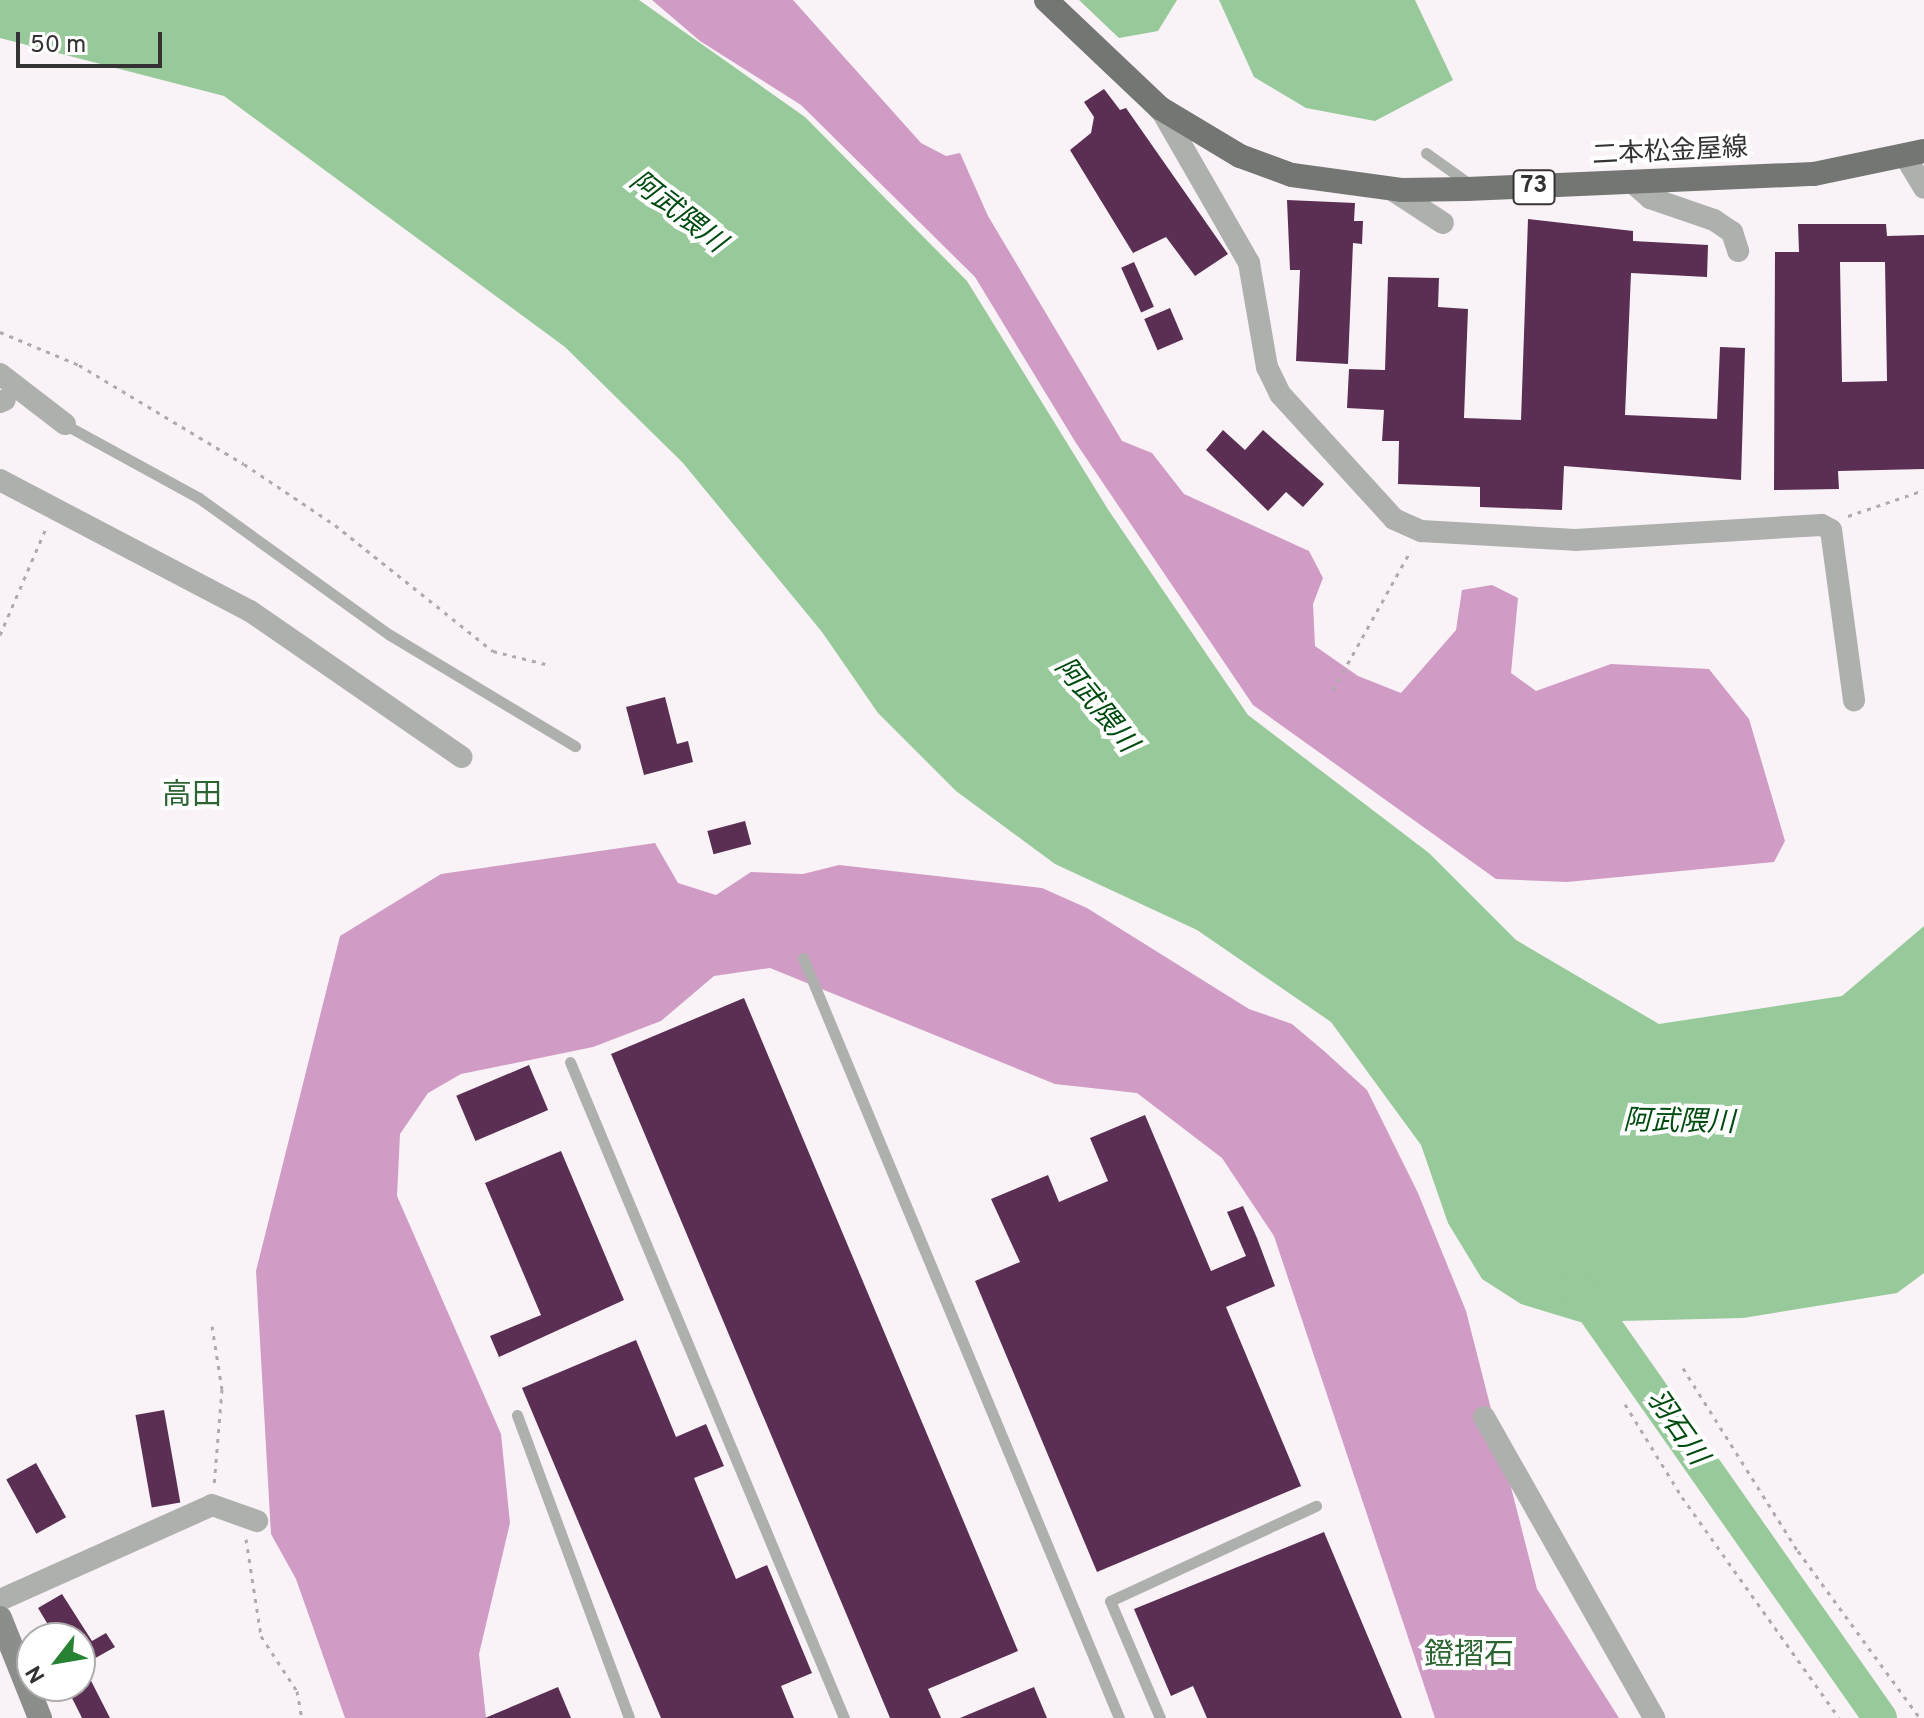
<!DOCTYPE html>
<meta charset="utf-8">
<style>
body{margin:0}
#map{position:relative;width:1924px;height:1718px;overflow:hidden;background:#f9f3f7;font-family:Overpass,"Noto Sans JP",sans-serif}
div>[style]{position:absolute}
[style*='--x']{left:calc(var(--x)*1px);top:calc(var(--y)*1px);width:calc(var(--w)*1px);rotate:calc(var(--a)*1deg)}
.forest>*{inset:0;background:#d09bc4}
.water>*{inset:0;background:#98c99a}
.river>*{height:34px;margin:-17px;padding:0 17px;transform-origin:17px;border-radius:17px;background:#98c99a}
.building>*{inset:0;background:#5b2f53;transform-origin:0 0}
.path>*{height:3px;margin-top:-1.5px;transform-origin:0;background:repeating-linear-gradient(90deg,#afabad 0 4px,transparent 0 10px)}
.lane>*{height:11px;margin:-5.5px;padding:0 5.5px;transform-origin:5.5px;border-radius:5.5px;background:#aeb0ae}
.street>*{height:22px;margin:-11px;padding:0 11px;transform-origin:11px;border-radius:11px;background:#aeb0ae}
.secondary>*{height:24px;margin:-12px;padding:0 12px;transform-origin:12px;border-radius:12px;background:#8b8e8b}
.primary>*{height:24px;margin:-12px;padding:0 12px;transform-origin:12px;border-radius:12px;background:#737673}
span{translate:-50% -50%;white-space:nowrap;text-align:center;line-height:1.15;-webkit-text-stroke:8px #fff;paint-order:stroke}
.shield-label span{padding:2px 6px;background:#fff;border:2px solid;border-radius:6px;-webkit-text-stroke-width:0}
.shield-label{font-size:24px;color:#343233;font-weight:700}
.street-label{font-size:26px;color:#343233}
.water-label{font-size:28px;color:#004c10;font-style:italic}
.quarter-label{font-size:30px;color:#2d6532}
.north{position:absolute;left:16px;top:1622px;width:80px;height:80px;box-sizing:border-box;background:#fff;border:2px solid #aeadad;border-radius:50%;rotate:239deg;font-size:22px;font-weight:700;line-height:32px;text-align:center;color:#343233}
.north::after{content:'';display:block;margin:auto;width:28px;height:36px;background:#278233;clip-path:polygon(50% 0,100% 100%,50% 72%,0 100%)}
.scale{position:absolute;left:16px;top:32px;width:146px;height:36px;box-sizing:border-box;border:4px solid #343233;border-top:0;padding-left:10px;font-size:24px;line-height:28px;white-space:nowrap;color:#343233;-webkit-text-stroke:6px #fff;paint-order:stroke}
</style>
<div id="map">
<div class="forest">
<div style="clip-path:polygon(652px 0,793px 0,921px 143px,946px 156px,960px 153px,988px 216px,1122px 441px,1152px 453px,1184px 494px,1309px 551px,1323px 578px,1313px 604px,1315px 646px,1358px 676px,1401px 693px,1456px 630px,1462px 590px,1492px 585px,1518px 598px,1511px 673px,1536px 691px,1611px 664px,1709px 669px,1749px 719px,1785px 841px,1774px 862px,1567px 882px,1496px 879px,1253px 705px,1076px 443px,975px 277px,801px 105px,700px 41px)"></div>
<div style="clip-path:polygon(655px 843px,678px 883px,716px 895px,751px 872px,803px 874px,839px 865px,1042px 888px,1087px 908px,1249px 1009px,1292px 1024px,1324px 1051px,1367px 1090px,1418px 1193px,1466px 1311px,1537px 1589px,1619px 1718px,1435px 1718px,1274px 1236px,1222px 1158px,1137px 1093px,1055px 1084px,770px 968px,714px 976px,661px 1021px,593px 1047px,461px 1074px,428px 1093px,400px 1134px,397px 1196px,501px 1434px,510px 1523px,479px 1654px,486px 1718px,345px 1718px,296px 1579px,271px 1534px,256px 1271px,340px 936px,441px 874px)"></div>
</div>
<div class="water">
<div style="clip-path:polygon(0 0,639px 0,805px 117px,967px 281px,1109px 511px,1248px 715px,1429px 853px,1516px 940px,1659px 1024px,1842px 996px,1924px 926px,1924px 1273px,1897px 1293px,1743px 1318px,1580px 1322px,1521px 1304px,1482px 1279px,1448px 1223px,1421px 1145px,1331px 1022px,1197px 930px,1055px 864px,956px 791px,878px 713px,822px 632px,683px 463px,565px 347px,224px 96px,0 38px)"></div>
<div style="clip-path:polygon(1079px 0,1177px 0,1158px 31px,1119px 38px)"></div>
<div style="clip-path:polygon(1219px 0,1415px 0,1453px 80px,1375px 121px,1306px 108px,1254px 77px)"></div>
</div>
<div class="river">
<div style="--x:1576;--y:1285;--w:529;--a:54.93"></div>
</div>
<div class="building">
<div style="clip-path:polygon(1104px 89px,1120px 110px,1126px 108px,1228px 254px,1195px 276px,1166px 237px,1133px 253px,1070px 150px,1091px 133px,1094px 117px,1084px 102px)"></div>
<div style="clip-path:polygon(1287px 200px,1355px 203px,1354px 221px,1363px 221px,1362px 244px,1353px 243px,1348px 364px,1296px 361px,1300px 270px,1290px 270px)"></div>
<div style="clip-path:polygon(1528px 219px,1633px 231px,1633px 241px,1708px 245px,1707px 277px,1631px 273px,1625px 415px,1717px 419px,1720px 347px,1745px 348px,1741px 480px,1564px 466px,1562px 510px,1480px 507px,1480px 487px,1398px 484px,1399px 441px,1382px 441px,1384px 410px,1347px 408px,1349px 369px,1385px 370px,1388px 277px,1439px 278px,1438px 307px,1468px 309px,1464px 418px,1521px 420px)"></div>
<div style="clip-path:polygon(evenodd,1798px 224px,1886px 224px,1887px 236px,1924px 235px,1924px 469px,1838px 471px,1839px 489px,1774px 490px,1775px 252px,1799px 252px,1798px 224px,1840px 262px,1885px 262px,1887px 381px,1842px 382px,1840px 262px)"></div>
<div style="left:1134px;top:262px;width:49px;height:14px;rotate:66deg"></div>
<div style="left:1170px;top:308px;width:34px;height:28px;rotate:67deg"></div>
<div style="clip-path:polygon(1223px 430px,1245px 450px,1263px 430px,1324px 484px,1303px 507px,1286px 492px,1268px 511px,1206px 450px)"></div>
<div style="clip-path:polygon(665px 697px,677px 744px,688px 741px,693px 762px,644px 775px,626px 707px)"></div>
<div style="left:745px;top:821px;width:24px;height:39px;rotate:75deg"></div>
<div style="clip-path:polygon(744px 998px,1018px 1651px,928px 1689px,941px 1718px,890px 1718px,611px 1054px)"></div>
<div style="left:529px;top:1065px;width:49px;height:79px;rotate:67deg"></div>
<div style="clip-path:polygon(1145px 1115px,1211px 1271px,1246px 1256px,1227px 1212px,1243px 1206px,1257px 1238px,1275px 1286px,1226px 1307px,1301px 1486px,1097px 1572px,975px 1281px,1020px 1262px,991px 1199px,1048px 1175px,1059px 1202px,1108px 1181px,1090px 1138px)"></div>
<div style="clip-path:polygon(561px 1151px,624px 1300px,499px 1357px,490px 1336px,541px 1315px,485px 1183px)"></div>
<div style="clip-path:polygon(636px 1340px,676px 1437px,706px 1424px,724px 1466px,694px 1478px,736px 1579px,767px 1565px,812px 1673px,781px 1686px,794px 1718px,661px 1718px,522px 1388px)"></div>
<div style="left:164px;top:1410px;width:94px;height:29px;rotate:80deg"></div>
<div style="left:36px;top:1463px;width:62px;height:34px;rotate:61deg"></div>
<div style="clip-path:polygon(1324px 1532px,1402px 1718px,1207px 1718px,1193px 1686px,1171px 1696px,1134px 1609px)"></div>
<div style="clip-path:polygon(62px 1594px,92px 1641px,106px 1633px,115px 1647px,83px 1665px,110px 1718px,82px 1718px,66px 1686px,80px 1686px,80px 1638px,56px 1638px,38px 1608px)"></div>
<div style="clip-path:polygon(558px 1687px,571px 1718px,485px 1718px)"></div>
<div style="clip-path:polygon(1034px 1687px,1047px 1718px,960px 1718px)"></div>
</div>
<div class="path">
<div style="--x:0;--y:332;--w:86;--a:22.7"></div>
<div style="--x:79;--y:365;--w:192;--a:31"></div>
<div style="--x:244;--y:464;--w:110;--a:33.8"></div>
<div style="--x:335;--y:525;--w:202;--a:38.6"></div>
<div style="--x:493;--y:651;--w:54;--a:14"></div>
<div style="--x:1848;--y:516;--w:80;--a:-18.9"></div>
<div style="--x:0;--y:635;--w:116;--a:-66.7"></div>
<div style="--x:1333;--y:690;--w:160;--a:-60.9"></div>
<div style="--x:212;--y:1326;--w:64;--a:81"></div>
<div style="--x:222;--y:1389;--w:97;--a:94.7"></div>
<div style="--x:1683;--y:1368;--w:216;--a:57.9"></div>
<div style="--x:1798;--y:1551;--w:207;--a:53.9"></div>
<div style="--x:1625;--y:1404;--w:109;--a:58.5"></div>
<div style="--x:1682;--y:1497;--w:271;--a:54.6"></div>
<div style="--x:246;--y:1539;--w:98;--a:81.2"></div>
<div style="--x:261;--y:1636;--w:66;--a:56.8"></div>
<div style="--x:297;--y:1691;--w:27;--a:80"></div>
</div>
<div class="lane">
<div style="--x:1426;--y:153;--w:55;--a:35.4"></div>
<div style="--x:62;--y:423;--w:156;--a:28.7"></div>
<div style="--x:199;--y:498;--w:235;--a:35.7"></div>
<div style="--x:390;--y:635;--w:216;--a:31"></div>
<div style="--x:803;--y:958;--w:823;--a:67.42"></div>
<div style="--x:570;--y:1062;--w:711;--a:67.33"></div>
<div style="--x:517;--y:1415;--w:323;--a:69.7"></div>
<div style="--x:1160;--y:1718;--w:127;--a:-113.1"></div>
<div style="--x:1110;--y:1601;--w:227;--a:-24.8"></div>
</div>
<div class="street">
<div style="--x:1160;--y:108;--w:179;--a:60.1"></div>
<div style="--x:1249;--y:263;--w:106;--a:80.2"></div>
<div style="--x:1267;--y:367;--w:30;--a:64"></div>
<div style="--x:1280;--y:394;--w:169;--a:47.6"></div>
<div style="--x:1394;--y:519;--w:30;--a:24"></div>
<div style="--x:1421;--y:531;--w:154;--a:3.3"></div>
<div style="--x:1575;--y:540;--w:247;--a:-3.5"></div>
<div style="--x:1822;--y:525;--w:10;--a:29"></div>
<div style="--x:1831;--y:530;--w:172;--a:82.3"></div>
<div style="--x:1905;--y:156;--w:37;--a:59"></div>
<div style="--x:1633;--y:183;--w:23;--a:41"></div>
<div style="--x:1650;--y:198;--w:68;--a:19"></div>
<div style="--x:1714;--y:220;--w:22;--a:34"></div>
<div style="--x:1732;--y:232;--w:20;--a:72"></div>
<div style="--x:1391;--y:189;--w:62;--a:33.2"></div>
<div style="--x:0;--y:374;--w:82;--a:37.6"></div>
<div style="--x:0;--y:402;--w:5;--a:-22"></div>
<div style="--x:0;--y:480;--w:282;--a:27.7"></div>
<div style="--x:250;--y:611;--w:257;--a:34.6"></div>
<div style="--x:1484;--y:1417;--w:346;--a:60.5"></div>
<div style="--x:0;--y:1600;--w:232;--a:-24.1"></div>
<div style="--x:212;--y:1505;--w:48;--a:19.6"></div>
</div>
<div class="secondary">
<div style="--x:0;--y:1618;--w:108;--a:68.2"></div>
</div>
<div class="primary">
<div style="--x:1046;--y:0;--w:157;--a:43.5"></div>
<div style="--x:1160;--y:108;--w:93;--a:31"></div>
<div style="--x:1240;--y:156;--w:55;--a:20.1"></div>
<div style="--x:1292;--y:175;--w:110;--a:7.8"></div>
<div style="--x:1401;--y:190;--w:66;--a:-0.9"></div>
<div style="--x:1467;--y:189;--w:347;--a:-2.5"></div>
<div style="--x:1814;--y:174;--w:112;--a:-11.8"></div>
</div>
<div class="shield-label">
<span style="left:1534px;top:187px">73</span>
</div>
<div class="street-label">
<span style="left:1670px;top:153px;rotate:-3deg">二本松金屋線</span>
</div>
<div class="water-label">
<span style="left:677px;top:213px;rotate:38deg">阿武隈川</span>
<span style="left:1095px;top:706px;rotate:51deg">阿武隈川</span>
<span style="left:1679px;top:1123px;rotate:1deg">阿武隈川</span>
<span style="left:1676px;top:1428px;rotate:55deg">羽石川</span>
</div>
<div class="quarter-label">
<span style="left:192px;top:797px">高田</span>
<span style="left:1469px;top:1657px">鐙摺石</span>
</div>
<div class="north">N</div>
<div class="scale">50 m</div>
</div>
